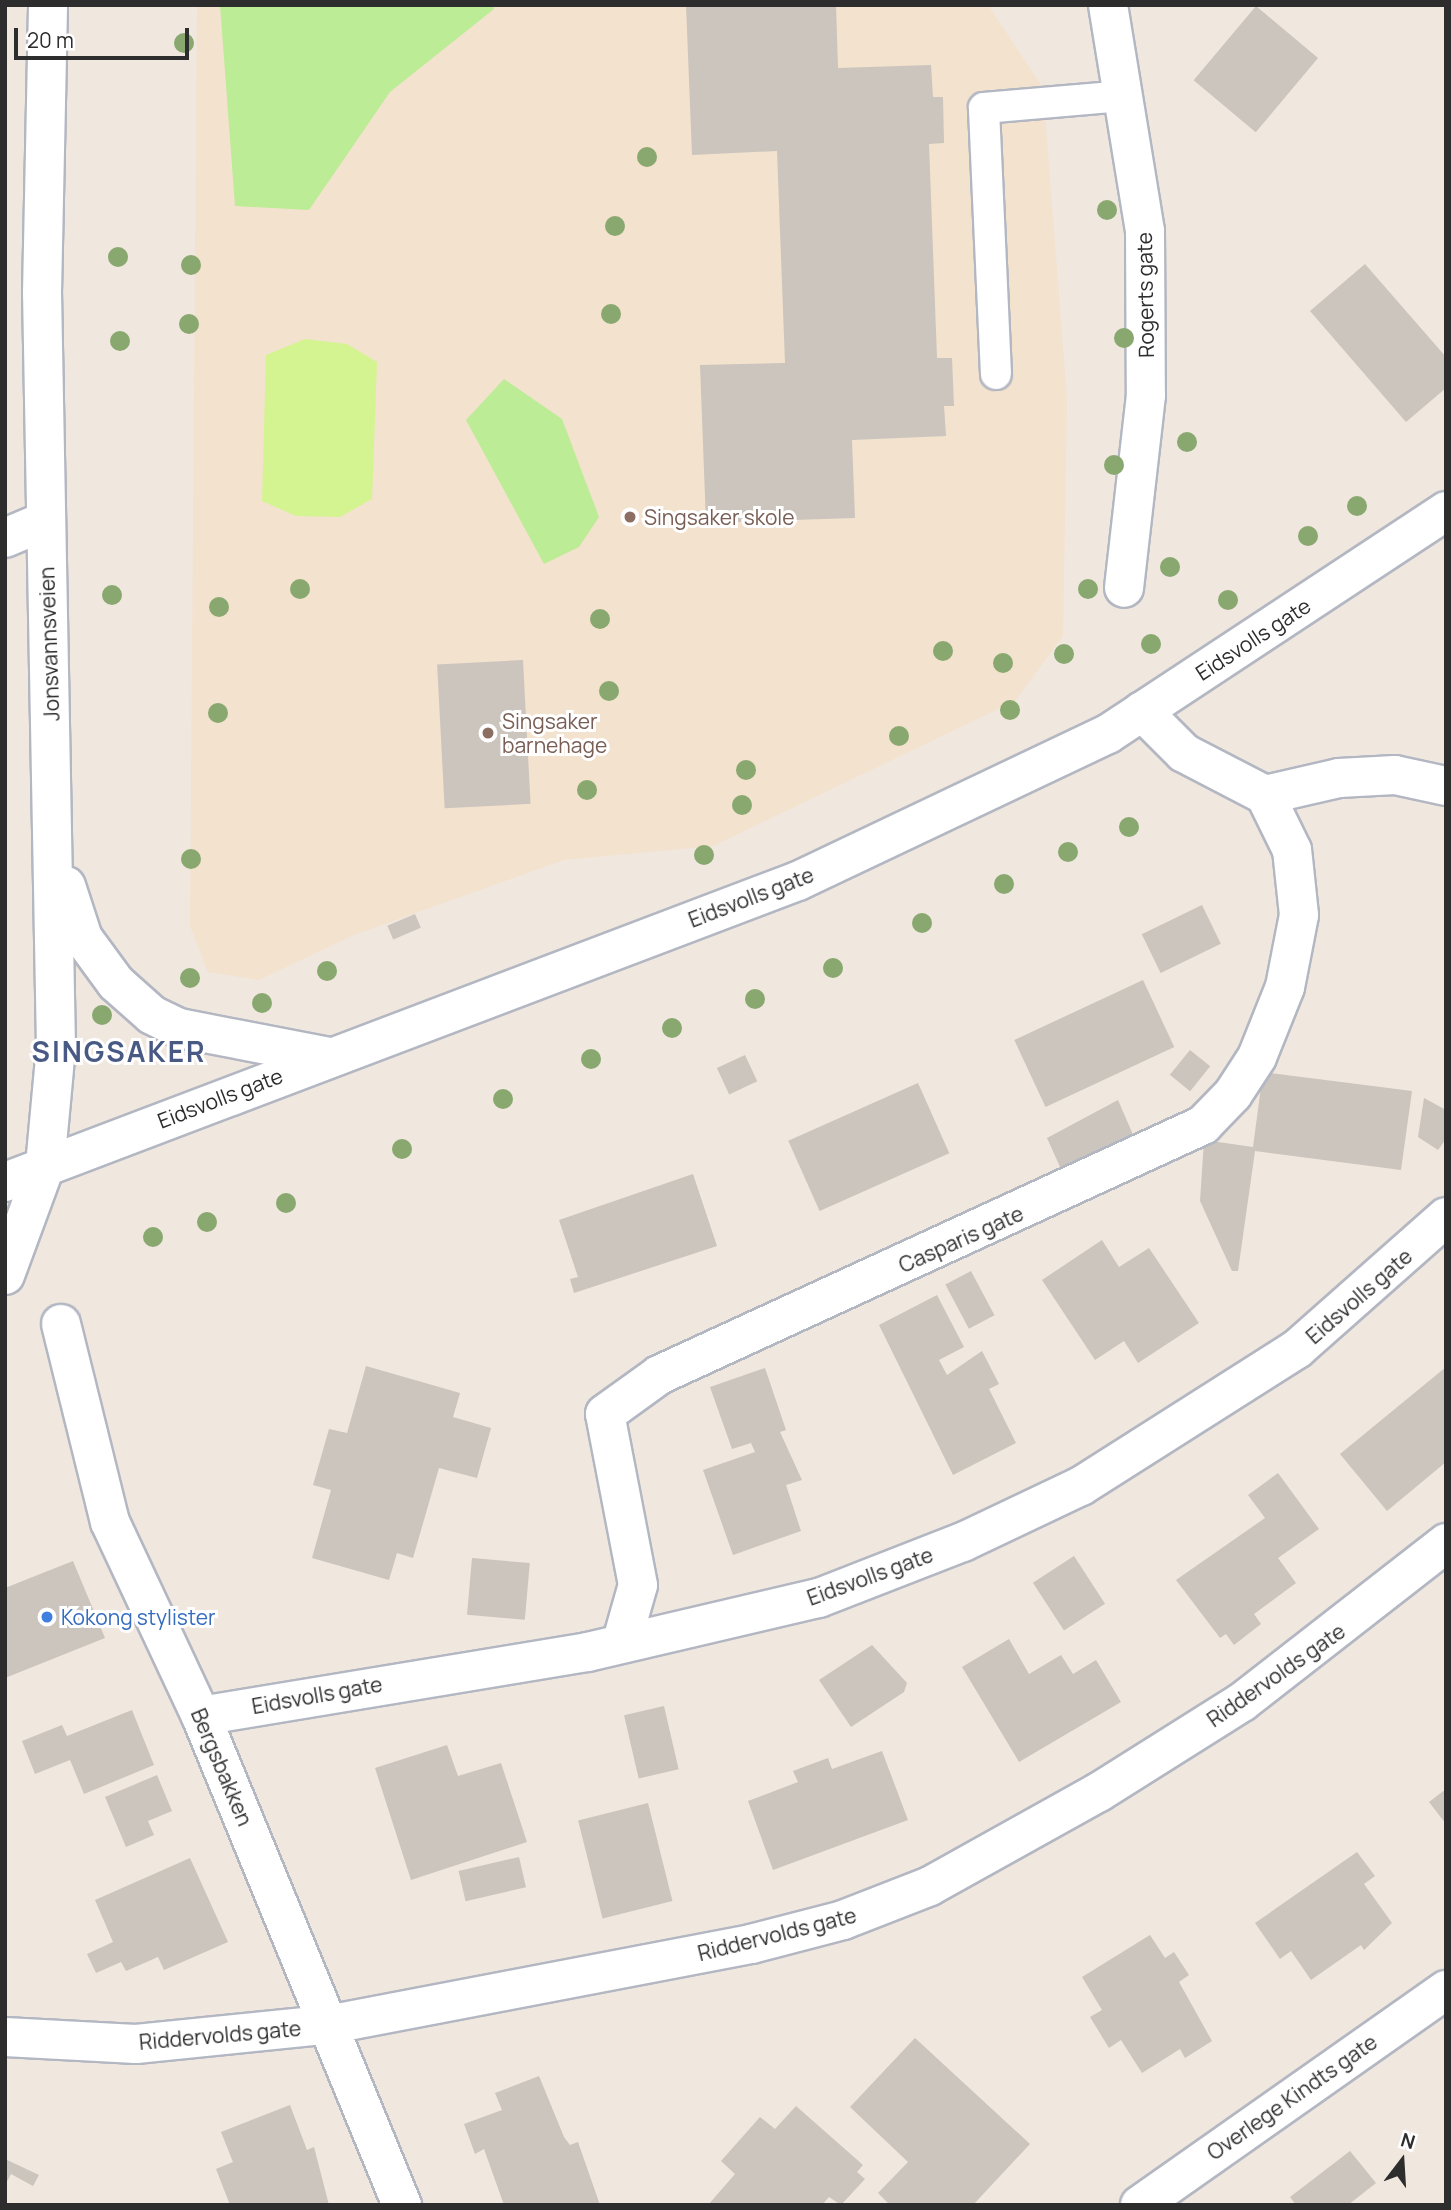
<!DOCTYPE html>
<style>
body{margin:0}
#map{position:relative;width:1451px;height:2210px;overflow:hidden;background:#f0e7df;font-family:Manrope,sans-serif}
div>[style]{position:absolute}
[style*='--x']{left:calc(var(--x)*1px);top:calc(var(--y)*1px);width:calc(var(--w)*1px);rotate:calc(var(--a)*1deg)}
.education>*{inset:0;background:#f3e2cd}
.green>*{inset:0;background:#bcec96}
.pitch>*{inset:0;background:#d4f491}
.building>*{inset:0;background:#cbc5bd;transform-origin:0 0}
.roads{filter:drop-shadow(2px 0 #b3b7c2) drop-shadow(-2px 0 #b3b7c2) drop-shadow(0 2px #b3b7c2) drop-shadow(0 -2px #b3b7c2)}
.lane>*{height:30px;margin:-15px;padding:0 15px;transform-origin:15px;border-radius:15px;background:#fff}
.street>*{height:38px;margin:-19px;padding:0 19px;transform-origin:19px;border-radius:19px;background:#fff}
.secondary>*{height:38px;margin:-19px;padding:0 19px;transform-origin:19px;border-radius:19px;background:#fff}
.trees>*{width:20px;height:20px;margin:-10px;border-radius:50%;background:#88a86f}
.dots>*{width:19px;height:19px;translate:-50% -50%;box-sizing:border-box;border:4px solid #fff;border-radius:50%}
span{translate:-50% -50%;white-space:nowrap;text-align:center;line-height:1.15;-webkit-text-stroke:6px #fff;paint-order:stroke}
.street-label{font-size:21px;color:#2d2d2d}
.education-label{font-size:21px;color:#785e54}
.left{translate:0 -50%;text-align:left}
.shop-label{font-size:21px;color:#366cbe}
.district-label{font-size:28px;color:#485984;font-weight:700;letter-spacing:2px}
.frame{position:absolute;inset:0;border:7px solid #2d2d2d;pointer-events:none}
.north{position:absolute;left:1367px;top:2126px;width:70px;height:70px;-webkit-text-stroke:5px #fff;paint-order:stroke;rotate:17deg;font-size:19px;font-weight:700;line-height:28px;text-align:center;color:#2d2d2d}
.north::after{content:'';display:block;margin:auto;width:24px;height:32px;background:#2d2d2d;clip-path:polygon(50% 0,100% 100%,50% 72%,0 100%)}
.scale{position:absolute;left:14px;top:28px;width:175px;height:32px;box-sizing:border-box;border:4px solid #2d2d2d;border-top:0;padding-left:9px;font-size:21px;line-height:24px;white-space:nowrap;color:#2d2d2d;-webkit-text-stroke:5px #fff;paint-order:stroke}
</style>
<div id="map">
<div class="education">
<div style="clip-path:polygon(197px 5px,988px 5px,1043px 88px,1067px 399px,1063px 636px,1015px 701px,713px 846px,564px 860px,354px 935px,259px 980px,208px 972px,190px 926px)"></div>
</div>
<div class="green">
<div style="clip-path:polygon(220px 5px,493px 5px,494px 9px,390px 92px,309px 210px,235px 206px)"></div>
<div style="clip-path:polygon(504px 379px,562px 419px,599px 517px,579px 547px,544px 564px,466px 420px)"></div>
</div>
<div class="pitch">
<div style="clip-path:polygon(305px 339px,347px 344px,377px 362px,372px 499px,340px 517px,296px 516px,262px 501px,266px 355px)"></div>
</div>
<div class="building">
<div style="clip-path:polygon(686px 5px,836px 5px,838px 68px,931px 65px,933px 97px,943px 97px,944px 143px,929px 144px,937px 358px,952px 358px,954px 406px,944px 406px,946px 436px,852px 440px,855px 518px,706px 523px,700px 365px,785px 363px,777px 151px,692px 155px)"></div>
<div style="left:1256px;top:6px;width:81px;height:97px;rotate:40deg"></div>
<div style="clip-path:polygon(1365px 264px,1446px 357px,1446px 388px,1406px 422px,1310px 311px)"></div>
<div style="left:523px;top:660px;width:144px;height:86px;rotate:87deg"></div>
<div style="left:1202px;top:905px;width:43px;height:67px;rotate:64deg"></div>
<div style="left:415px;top:914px;width:15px;height:30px;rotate:67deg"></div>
<div style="left:1143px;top:980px;width:74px;height:142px;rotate:65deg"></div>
<div style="left:1190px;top:1050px;width:26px;height:32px;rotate:39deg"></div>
<div style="left:745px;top:1055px;width:29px;height:31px;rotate:65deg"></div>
<div style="clip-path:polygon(1263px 1072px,1412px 1091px,1401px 1170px,1255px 1151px,1238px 1271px,1232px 1271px,1200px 1201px,1204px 1140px,1253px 1147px)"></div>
<div style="left:918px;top:1083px;width:77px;height:142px;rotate:66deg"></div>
<div style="clip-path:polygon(1424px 1098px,1446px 1110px,1446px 1139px,1438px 1150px,1418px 1137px)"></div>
<div style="clip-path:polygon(1118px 1100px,1134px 1137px,1061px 1169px,1047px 1138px)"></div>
<div style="clip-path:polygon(693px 1174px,717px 1246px,574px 1293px,570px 1279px,578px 1277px,559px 1220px)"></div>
<div style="clip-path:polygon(1102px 1240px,1119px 1267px,1149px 1248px,1199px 1323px,1138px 1363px,1124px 1341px,1095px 1360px,1042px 1280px)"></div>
<div style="left:971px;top:1271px;width:50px;height:29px;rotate:62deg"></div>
<div style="clip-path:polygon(937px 1295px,964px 1347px,939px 1360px,947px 1375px,982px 1351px,999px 1384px,989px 1389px,1016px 1443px,953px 1475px,879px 1325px)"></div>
<div style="clip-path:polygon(366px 1366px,460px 1393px,453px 1417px,491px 1428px,477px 1478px,439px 1468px,413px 1558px,397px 1553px,389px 1580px,312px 1558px,331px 1490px,313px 1485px,329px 1429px,347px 1433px)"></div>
<div style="clip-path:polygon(1446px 1367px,1446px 1462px,1387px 1511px,1340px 1454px)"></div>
<div style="clip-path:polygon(765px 1368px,786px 1430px,780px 1432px,802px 1480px,786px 1485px,801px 1531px,733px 1555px,703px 1470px,755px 1452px,751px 1443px,732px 1449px,710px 1387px)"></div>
<div style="clip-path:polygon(1278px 1473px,1319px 1529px,1278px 1558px,1296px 1583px,1254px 1614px,1261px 1624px,1234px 1645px,1226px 1634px,1220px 1638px,1176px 1580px,1265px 1518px,1248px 1495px)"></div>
<div style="left:1074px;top:1556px;width:57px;height:49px;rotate:57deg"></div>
<div style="left:472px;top:1558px;width:58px;height:57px;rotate:5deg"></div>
<div style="clip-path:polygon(73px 1561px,105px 1638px,5px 1678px,5px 1588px)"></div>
<div style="clip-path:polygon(1009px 1639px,1029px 1674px,1061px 1655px,1073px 1674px,1096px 1660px,1121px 1702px,1019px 1762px,962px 1667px)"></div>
<div style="clip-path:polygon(872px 1645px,907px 1683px,904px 1692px,851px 1727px,819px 1680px)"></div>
<div style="left:664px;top:1706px;width:65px;height:41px;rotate:77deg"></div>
<div style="clip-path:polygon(132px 1710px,154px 1765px,84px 1794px,70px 1760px,35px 1774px,22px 1741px,62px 1725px,67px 1736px)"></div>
<div style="clip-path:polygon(447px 1745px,458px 1776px,501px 1763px,527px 1842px,411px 1880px,375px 1768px)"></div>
<div style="clip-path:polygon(882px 1751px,908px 1820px,773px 1870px,748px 1801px,798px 1782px,793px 1771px,828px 1758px,832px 1769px)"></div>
<div style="clip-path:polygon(157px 1775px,172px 1811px,148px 1821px,154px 1835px,126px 1847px,105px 1797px)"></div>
<div style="clip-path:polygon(1446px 1789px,1446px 1824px,1429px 1802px)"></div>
<div style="left:648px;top:1803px;width:101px;height:72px;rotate:76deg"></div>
<div style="clip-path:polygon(1357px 1852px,1375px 1876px,1364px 1884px,1392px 1923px,1364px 1950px,1361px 1945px,1311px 1980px,1291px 1951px,1280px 1959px,1255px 1923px)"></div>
<div style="left:519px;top:1857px;width:31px;height:62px;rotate:77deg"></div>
<div style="clip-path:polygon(190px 1858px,228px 1942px,164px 1970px,158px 1957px,126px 1971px,121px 1962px,96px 1973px,87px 1954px,113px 1942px,95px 1900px)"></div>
<div style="clip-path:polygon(1150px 1935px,1165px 1958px,1174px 1952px,1189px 1975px,1179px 1982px,1212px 2041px,1185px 2058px,1180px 2049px,1142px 2073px,1121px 2040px,1109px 2048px,1090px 2017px,1102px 2010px,1082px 1977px)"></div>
<div style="clip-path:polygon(915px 2038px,1030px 2144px,973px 2205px,890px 2205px,878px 2193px,908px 2162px,850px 2107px)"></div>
<div style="clip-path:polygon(539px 2076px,564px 2137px,570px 2145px,578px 2142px,600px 2205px,504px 2205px,484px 2149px,475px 2154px,464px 2124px,502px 2110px,495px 2093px)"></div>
<div style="clip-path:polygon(290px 2105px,307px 2150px,314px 2147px,329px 2205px,230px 2205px,216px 2169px,233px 2162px,221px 2132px)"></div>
<div style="clip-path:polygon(796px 2106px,863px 2165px,857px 2172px,865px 2179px,841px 2205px,829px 2197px,822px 2205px,708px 2205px,735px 2174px,721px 2161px,760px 2117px,775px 2129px)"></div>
<div style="clip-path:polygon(1350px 2151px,1376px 2183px,1348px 2205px,1296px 2205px,1290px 2197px)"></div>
<div style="clip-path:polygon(5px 2159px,39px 2175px,33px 2186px,11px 2174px,5px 2185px)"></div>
</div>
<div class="roads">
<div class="lane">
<div style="--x:996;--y:374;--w:266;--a:-92.6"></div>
<div style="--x:984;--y:108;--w:141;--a:-4.9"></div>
</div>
<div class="street">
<div style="--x:1108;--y:5;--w:229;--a:80.7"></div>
<div style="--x:1145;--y:231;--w:164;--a:89.7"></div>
<div style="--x:1146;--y:395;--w:194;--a:96.5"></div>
<div style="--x:5;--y:538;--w:43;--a:-23"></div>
<div style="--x:1142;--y:711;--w:59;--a:45"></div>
<div style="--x:1184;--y:753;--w:91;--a:27.4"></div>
<div style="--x:1265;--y:795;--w:76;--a:-12.9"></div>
<div style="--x:1339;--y:778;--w:56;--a:-3.1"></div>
<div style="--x:1395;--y:775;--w:52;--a:12.2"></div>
<div style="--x:61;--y:1324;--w:204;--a:76.1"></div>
<div style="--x:110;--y:1522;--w:214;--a:64.9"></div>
<div style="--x:201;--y:1716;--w:529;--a:67.66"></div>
<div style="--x:622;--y:1641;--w:58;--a:-74.1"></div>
<div style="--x:638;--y:1585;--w:174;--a:-100.9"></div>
<div style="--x:605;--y:1414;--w:67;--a:-35.8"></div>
<div style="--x:659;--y:1375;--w:599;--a:-24.68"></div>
<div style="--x:1203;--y:1125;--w:43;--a:-45.9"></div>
<div style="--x:1233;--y:1094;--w:44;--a:-57"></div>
<div style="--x:1257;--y:1057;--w:75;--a:-68.2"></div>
<div style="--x:1285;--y:987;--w:73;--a:-79"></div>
<div style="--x:1299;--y:915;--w:65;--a:-96.1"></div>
<div style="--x:1292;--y:850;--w:61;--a:-116.1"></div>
<div style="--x:201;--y:1716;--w:392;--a:-9.4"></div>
<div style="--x:588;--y:1652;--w:237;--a:-13.2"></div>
<div style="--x:819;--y:1598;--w:155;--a:-21.3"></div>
<div style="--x:963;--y:1542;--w:131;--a:-25.4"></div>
<div style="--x:1081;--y:1486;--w:256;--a:-32.4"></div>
<div style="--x:1297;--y:1349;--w:199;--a:-41.5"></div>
<div style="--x:5;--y:2037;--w:131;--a:3.1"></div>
<div style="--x:136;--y:2044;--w:197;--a:-5.8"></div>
<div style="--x:332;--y:2024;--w:427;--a:-10.8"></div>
<div style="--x:751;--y:1944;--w:95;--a:-14.6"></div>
<div style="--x:843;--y:1920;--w:93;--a:-21.3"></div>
<div style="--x:930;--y:1886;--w:193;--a:-29.1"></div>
<div style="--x:1099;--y:1792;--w:169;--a:-32.2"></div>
<div style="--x:1242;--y:1702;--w:259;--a:-37.9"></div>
<div style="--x:1140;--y:2205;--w:374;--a:-35.1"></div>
</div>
<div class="secondary">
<div style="--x:66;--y:886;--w:55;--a:71.9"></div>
<div style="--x:83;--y:938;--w:56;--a:53.7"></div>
<div style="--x:116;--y:983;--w:48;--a:41.6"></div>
<div style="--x:152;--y:1015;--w:30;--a:26"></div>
<div style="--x:179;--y:1028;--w:154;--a:10.9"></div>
<div style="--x:5;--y:1182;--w:848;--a:-20.79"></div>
<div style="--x:798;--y:881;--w:343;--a:-25.4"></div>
<div style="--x:1108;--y:734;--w:405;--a:-33.4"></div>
<div style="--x:5;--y:1275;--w:116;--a:-69.8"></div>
<div style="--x:45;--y:1166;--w:119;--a:-84.7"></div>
<div style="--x:56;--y:1048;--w:755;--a:-91.06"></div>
<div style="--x:42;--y:293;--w:288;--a:-88.8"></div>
</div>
</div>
<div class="trees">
<div style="left:184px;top:43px"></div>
<div style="left:647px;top:157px"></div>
<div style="left:1107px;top:210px"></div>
<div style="left:615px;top:226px"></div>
<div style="left:118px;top:257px"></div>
<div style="left:191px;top:265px"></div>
<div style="left:611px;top:314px"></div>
<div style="left:189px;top:324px"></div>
<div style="left:1124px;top:338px"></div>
<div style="left:120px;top:341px"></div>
<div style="left:1187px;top:442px"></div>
<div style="left:1114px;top:465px"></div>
<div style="left:1357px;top:506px"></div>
<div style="left:1308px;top:536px"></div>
<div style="left:1170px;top:567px"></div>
<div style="left:300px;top:589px"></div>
<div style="left:1088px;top:589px"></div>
<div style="left:112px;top:595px"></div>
<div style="left:1228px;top:600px"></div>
<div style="left:219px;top:607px"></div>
<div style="left:600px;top:619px"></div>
<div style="left:1151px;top:644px"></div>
<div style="left:943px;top:651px"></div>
<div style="left:1064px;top:654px"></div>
<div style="left:1003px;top:663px"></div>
<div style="left:609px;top:691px"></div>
<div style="left:1010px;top:710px"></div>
<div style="left:218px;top:713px"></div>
<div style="left:899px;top:736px"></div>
<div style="left:746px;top:770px"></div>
<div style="left:587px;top:790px"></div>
<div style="left:742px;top:805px"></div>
<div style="left:1129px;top:827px"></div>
<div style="left:1068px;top:852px"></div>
<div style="left:704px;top:855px"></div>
<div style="left:191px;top:859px"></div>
<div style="left:1004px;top:884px"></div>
<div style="left:922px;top:923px"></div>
<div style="left:833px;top:968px"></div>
<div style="left:327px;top:971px"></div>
<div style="left:190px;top:978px"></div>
<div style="left:755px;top:999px"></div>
<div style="left:262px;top:1003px"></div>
<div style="left:102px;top:1015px"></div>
<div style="left:672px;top:1028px"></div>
<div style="left:591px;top:1059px"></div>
<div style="left:503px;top:1099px"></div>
<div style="left:402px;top:1149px"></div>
<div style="left:286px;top:1203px"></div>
<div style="left:207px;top:1222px"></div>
<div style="left:153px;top:1237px"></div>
</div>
<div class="dots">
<div style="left:630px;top:517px;background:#8d6e63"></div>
<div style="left:488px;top:733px;background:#8d6e63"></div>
<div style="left:47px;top:1617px;background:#3f7fe0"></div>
</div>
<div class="street-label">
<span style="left:1145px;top:295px;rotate:-91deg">Rogerts gate</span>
<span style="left:1253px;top:639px;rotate:-33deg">Eidsvolls gate</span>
<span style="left:49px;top:644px;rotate:-92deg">Jonsvannsveien</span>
<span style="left:751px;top:897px;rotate:-21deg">Eidsvolls gate</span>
<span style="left:220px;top:1098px;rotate:-21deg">Eidsvolls gate</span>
<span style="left:961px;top:1239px;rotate:-24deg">Casparis gate</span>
<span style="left:1359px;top:1296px;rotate:-41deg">Eidsvolls gate</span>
<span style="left:870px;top:1576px;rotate:-20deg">Eidsvolls gate</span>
<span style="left:1276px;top:1675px;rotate:-35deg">Riddervolds gate</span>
<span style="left:317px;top:1695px;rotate:-10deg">Eidsvolls gate</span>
<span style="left:222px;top:1767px;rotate:67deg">Bergsbakken</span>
<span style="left:777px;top:1934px;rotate:-14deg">Riddervolds gate</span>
<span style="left:220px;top:2035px;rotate:-5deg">Riddervolds gate</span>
<span style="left:1292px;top:2097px;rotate:-35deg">Overlege Kindts gate</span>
</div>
<div class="education-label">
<span class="left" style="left:644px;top:517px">Singsaker skole</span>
<span class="left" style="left:502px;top:733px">Singsaker<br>barnehage</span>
</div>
<div class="shop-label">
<span class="left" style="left:61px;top:1617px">Kokong stylister</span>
</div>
<div class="district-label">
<span style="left:119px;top:1051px">SINGSAKER</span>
</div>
<div class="frame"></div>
<div class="north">N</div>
<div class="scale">20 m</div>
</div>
